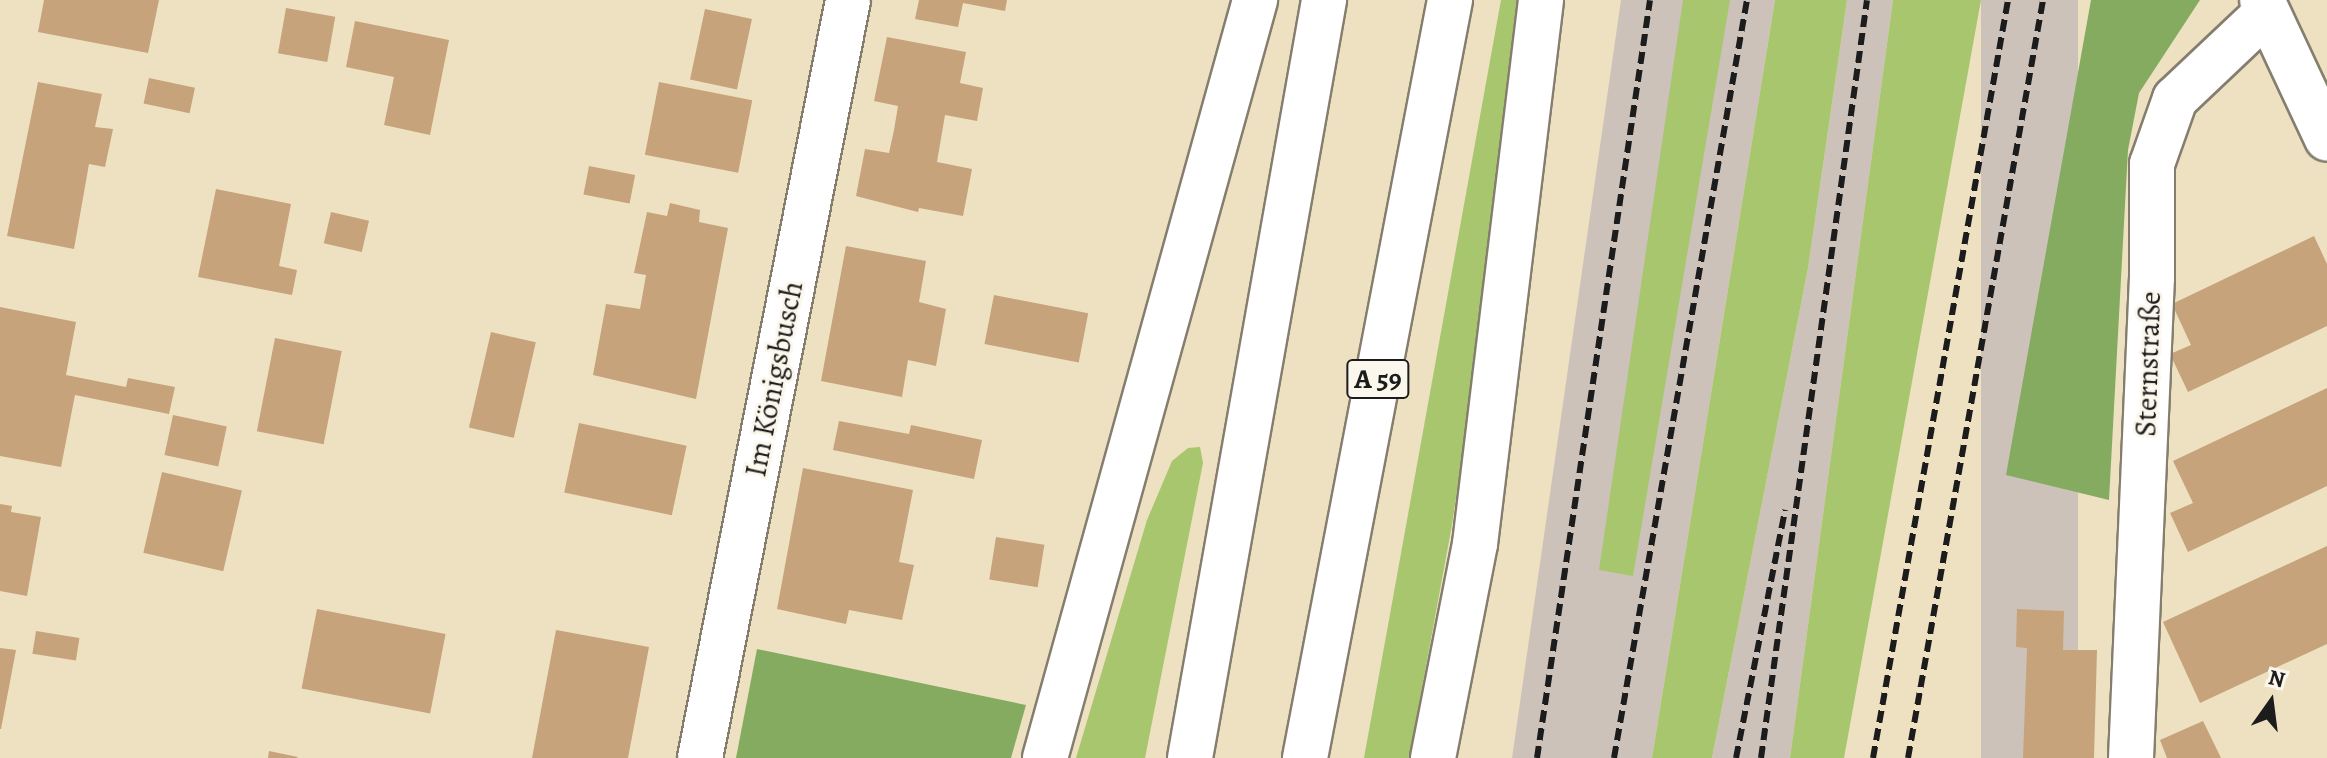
<!DOCTYPE html>
<meta charset="utf-8">
<style>
body{margin:0}
#map{position:relative;width:2327px;height:758px;overflow:hidden;background:#eee1c1;font-family:Alegreya,serif}
div>[style]{position:absolute}
[style*='--x']{left:calc(var(--x)*1px);top:calc(var(--y)*1px);width:calc(var(--w)*1px);rotate:calc(var(--a)*1deg)}
.industrial>*{inset:0;background:#cdc2b9;transform-origin:0 0}
.green>*{inset:0;background:#a7c66d}
.forest>*{inset:0;background:#85ab60}
.building>*{inset:0;background:#c6a37a;transform-origin:0 0}
.roads{filter:drop-shadow(2px 0 #857e6e) drop-shadow(-2px 0 #857e6e) drop-shadow(0 2px #857e6e) drop-shadow(0 -2px #857e6e)}
.minor>*{height:44px;margin:-22px;padding:0 22px;transform-origin:22px;border-radius:22px;background:#fff}
.motorway>*{height:44px;margin:-22px;padding:0 22px;transform-origin:22px;border-radius:22px;background:#fff}
.rail>*{height:6px;margin-top:-3px;transform-origin:0;background:repeating-linear-gradient(90deg,#1c1c1c 0 12px,transparent 0 18px)}
span{translate:-50% -50%;white-space:nowrap;text-align:center;line-height:1.15;-webkit-text-stroke:6px #fbf7ec;paint-order:stroke}
.shield-label span{padding:2px 6px;background:#fbf7ec;border:2px solid;border-radius:6px;-webkit-text-stroke-width:0}
.shield-label{font-size:28px;color:#1c1c1c;font-weight:700}
.street-label{font-size:30px;color:#1c1c1c}
.north{position:absolute;left:2231px;top:662px;width:80px;height:80px;-webkit-text-stroke:6px #fbf7ec;paint-order:stroke;rotate:14deg;font-size:22px;font-weight:700;line-height:32px;text-align:center;color:#1c1c1c}
.north::after{content:'';display:block;margin:auto;width:28px;height:36px;background:#1c1c1c;clip-path:polygon(50% 0,100% 100%,50% 72%,0 100%)}
</style>
<div id="map">
<div class="industrial">
<div style="clip-path:polygon(1621px 0,1775px 0,1652px 758px,1512px 758px)"></div>
<div style="clip-path:polygon(1847px 0,1893px 0,1790px 758px,1712px 758px,1808px 268px)"></div>
<div style="left:1981px;top:0;width:97px;height:770px"></div>
</div>
<div class="green">
<div style="clip-path:polygon(1501px 0,1520px 0,1493px 248px,1452px 525px,1409px 758px,1364px 758px)"></div>
<div style="clip-path:polygon(1683px 0,1730px 0,1633px 576px,1599px 570px)"></div>
<div style="clip-path:polygon(1775px 0,1847px 0,1808px 268px,1712px 758px,1652px 758px)"></div>
<div style="clip-path:polygon(1893px 0,1981px 0,1844px 758px,1790px 758px)"></div>
<div style="clip-path:polygon(1200px 447px,1203px 463px,1145px 758px,1076px 758px,1147px 520px,1172px 461px,1188px 448px)"></div>
</div>
<div class="forest">
<div style="clip-path:polygon(2091px 0,2200px 0,2139px 93px,2128px 150px,2109px 500px,2006px 475px)"></div>
<div style="clip-path:polygon(757px 649px,1026px 705px,1011px 758px,736px 758px)"></div>
</div>
<div class="building">
<div style="clip-path:polygon(44px 0,159px 0,148px 53px,38px 32px)"></div>
<div style="clip-path:polygon(919px 0,1007px 0,1005px 11px,963px 3px,958px 27px,915px 19px)"></div>
<div style="left:286px;top:8px;width:50px;height:46px;rotate:10deg"></div>
<div style="left:705px;top:9px;width:48px;height:72px;rotate:12deg"></div>
<div style="clip-path:polygon(355px 21px,449px 40px,430px 135px,384px 125px,394px 77px,346px 67px)"></div>
<div style="clip-path:polygon(887px 37px,966px 52px,960px 83px,983px 88px,977px 121px,945px 115px,937px 162px,972px 169px,963px 216px,919px 208px,918px 212px,856px 196px,865px 149px,889px 153px,894px 130px,898px 106px,874px 101px)"></div>
<div style="left:149px;top:78px;width:47px;height:26px;rotate:12deg"></div>
<div style="clip-path:polygon(38px 82px,102px 94px,95px 127px,113px 129px,105px 167px,89px 164px,74px 249px,7px 236px)"></div>
<div style="left:659px;top:82px;width:95px;height:74px;rotate:11deg"></div>
<div style="left:589px;top:166px;width:47px;height:29px;rotate:11deg"></div>
<div style="clip-path:polygon(216px 189px,291px 204px,279px 266px,297px 270px,292px 295px,198px 277px)"></div>
<div style="clip-path:polygon(670px 203px,700px 210px,699px 222px,728px 228px,696px 399px,593px 375px,606px 304px,640px 309px,646px 275px,634px 273px,647px 212px,667px 216px)"></div>
<div style="left:331px;top:212px;width:39px;height:32px;rotate:13deg"></div>
<div style="clip-path:polygon(2314px 236px,2327px 264px,2327px 326px,2188px 392px,2170px 354px,2191px 345px,2172px 304px)"></div>
<div style="clip-path:polygon(846px 246px,926px 261px,919px 302px,946px 309px,936px 366px,908px 360px,902px 397px,821px 381px)"></div>
<div style="left:994px;top:295px;width:96px;height:50px;rotate:11deg"></div>
<div style="clip-path:polygon(0 307px,76px 322px,66px 375px,126px 387px,128px 378px,175px 387px,169px 414px,75px 395px,61px 467px,0 456px)"></div>
<div style="left:491px;top:332px;width:46px;height:98px;rotate:13deg"></div>
<div style="left:275px;top:338px;width:68px;height:95px;rotate:11deg"></div>
<div style="clip-path:polygon(2327px 388px,2327px 486px,2188px 552px,2170px 513px,2193px 503px,2173px 461px)"></div>
<div style="left:173px;top:415px;width:55px;height:41px;rotate:12deg"></div>
<div style="clip-path:polygon(839px 421px,909px 434px,911px 425px,982px 440px,974px 479px,833px 450px)"></div>
<div style="left:579px;top:423px;width:110px;height:71px;rotate:12deg"></div>
<div style="clip-path:polygon(803px 468px,913px 490px,899px 562px,914px 565px,902px 620px,849px 610px,846px 624px,777px 609px)"></div>
<div style="left:162px;top:472px;width:82px;height:83px;rotate:13deg"></div>
<div style="clip-path:polygon(0 504px,12px 506px,11px 512px,41px 517px,27px 596px,0 591px)"></div>
<div style="left:996px;top:537px;width:49px;height:43px;rotate:9deg"></div>
<div style="clip-path:polygon(2327px 546px,2327px 644px,2200px 703px,2163px 622px)"></div>
<div style="left:317px;top:609px;width:131px;height:81px;rotate:11deg"></div>
<div style="clip-path:polygon(2017px 609px,2064px 611px,2063px 650px,2097px 650px,2094px 758px,2023px 758px,2027px 648px,2016px 647px)"></div>
<div style="clip-path:polygon(556px 630px,649px 647px,628px 758px,532px 758px)"></div>
<div style="left:36px;top:631px;width:44px;height:23px;rotate:9deg"></div>
<div style="clip-path:polygon(0 648px,16px 650px,1px 729px,0 729px)"></div>
<div style="clip-path:polygon(2203px 721px,2221px 758px,2167px 758px,2160px 740px)"></div>
<div style="clip-path:polygon(269px 751px,298px 757px,297px 758px,268px 758px)"></div>
</div>
<div class="roads">
<div class="minor">
<div style="--x:2262;--y:0;--w:153;--a:64.9"></div>
<div style="--x:700;--y:758;--w:772;--a:-78.95"></div>
<div style="--x:2131;--y:758;--w:481;--a:-87.5"></div>
<div style="--x:2152;--y:277;--w:113;--a:-90"></div>
<div style="--x:2152;--y:164;--w:69;--a:-70.5"></div>
<div style="--x:2175;--y:99;--w:125;--a:-43.4"></div>
</div>
<div class="motorway">
<div style="--x:1045;--y:758;--w:787;--a:-74.51"></div>
<div style="--x:1190;--y:758;--w:770;--a:-79.97"></div>
<div style="--x:1305;--y:758;--w:772;--a:-79.17"></div>
<div style="--x:1433;--y:758;--w:218;--a:-78.9"></div>
<div style="--x:1475;--y:544;--w:548;--a:-83.08"></div>
</div>
</div>
<div class="rail">
<div style="--x:1537;--y:758;--w:766;--a:-81.52"></div>
<div style="--x:1614;--y:758;--w:770;--a:-80.05"></div>
<div style="--x:1736;--y:758;--w:253;--a:-78.8"></div>
<div style="--x:1761;--y:758;--w:765;--a:-82.04"></div>
<div style="--x:1873;--y:758;--w:770;--a:-79.9"></div>
<div style="--x:1908;--y:758;--w:770;--a:-79.9"></div>
</div>
<div class="shield-label">
<span style="left:1378px;top:379px">A 59</span>
</div>
<div class="street-label">
<span style="left:2148px;top:364px;rotate:-88deg">Sternstraße</span>
<span style="left:774px;top:379px;rotate:-79deg">Im Königsbusch</span>
</div>
<div class="north">N</div>
</div>
